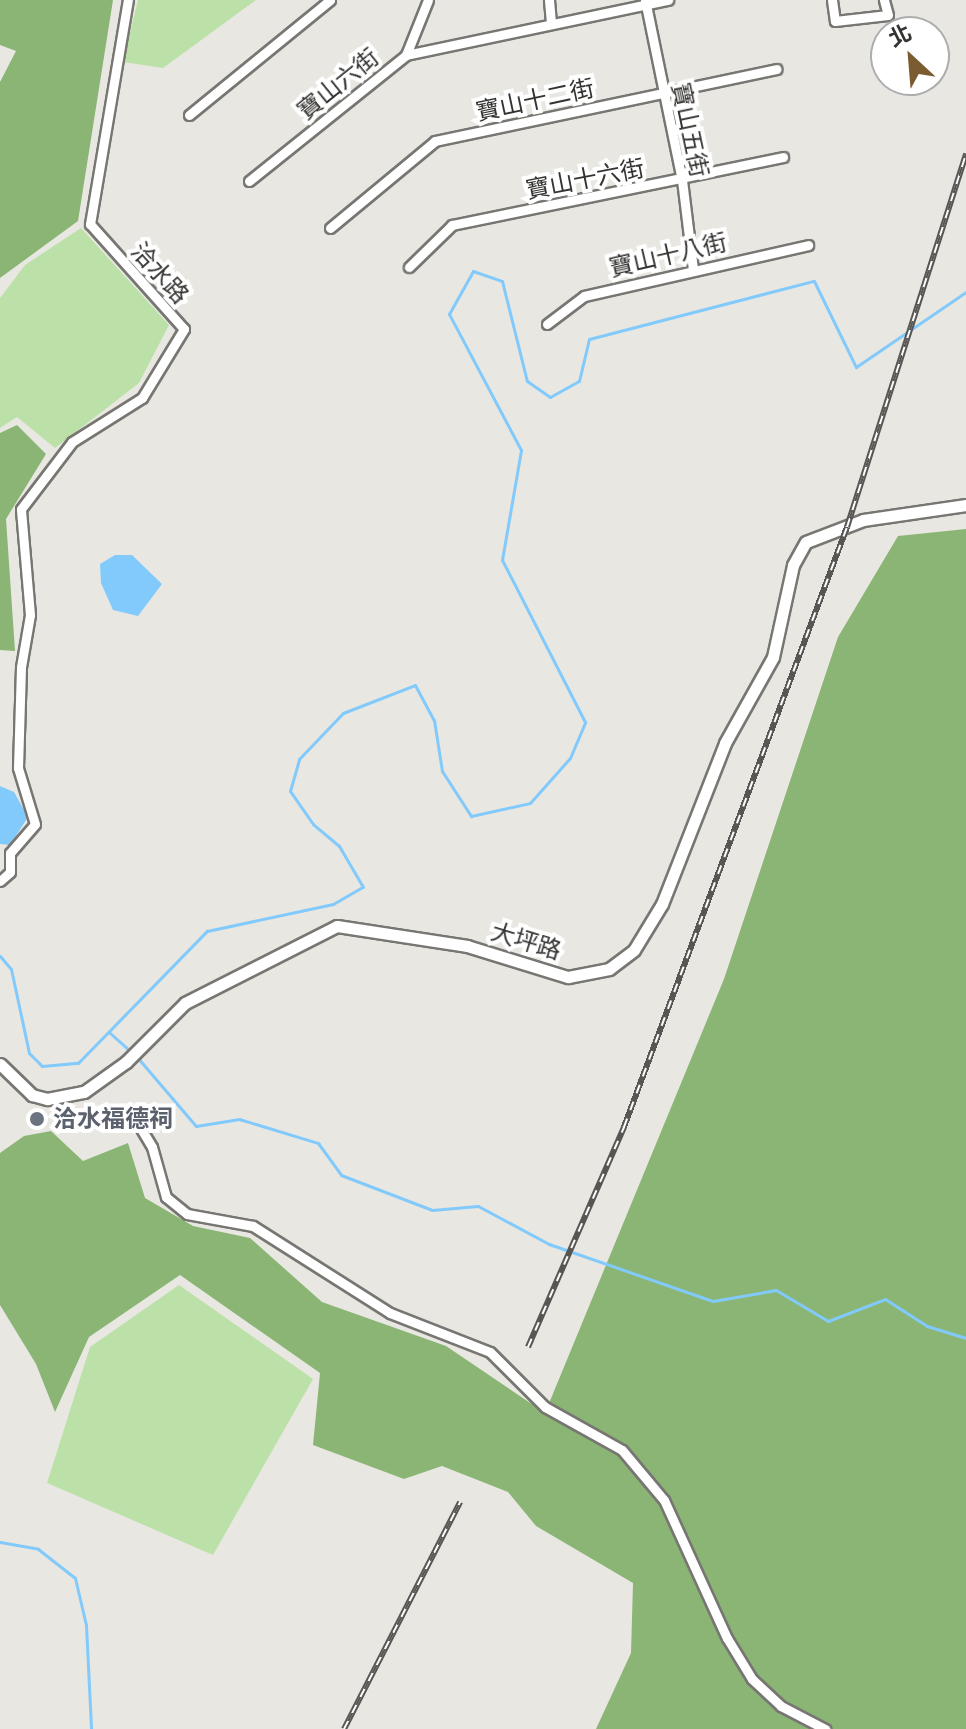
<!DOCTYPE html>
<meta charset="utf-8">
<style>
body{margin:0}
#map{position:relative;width:966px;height:1729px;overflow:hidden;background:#e9e7e2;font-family:Arial,"Noto Sans TC",sans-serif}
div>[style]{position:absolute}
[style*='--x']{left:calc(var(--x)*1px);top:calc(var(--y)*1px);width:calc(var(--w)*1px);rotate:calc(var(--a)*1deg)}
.green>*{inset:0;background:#bce1a8}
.forest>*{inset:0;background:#8bb575}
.water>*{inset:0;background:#82cafb}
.stream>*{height:3px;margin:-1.5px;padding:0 1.5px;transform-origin:1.5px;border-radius:1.5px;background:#82cafb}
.roads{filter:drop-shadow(2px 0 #787672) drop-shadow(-2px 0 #787672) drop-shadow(0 2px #787672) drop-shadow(0 -2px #787672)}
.minor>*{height:9px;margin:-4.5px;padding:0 4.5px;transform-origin:4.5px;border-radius:4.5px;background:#fff}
.tertiary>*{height:11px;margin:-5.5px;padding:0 5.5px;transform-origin:5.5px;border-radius:5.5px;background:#fff}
.rail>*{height:6px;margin-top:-3px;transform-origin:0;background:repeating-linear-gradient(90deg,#fff 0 9px,#575653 0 18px);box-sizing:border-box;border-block:2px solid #575653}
.dots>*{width:22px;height:22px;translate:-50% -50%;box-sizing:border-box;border:4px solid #fff;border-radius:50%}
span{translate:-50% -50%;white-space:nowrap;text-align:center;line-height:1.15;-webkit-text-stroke:8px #fff;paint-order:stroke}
.street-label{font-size:24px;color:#343331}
.worship-label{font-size:24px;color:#5b616d;font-weight:700}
.left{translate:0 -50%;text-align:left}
.north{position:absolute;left:870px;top:16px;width:80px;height:80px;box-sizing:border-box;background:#fff;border:2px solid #aeadad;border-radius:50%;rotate:334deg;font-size:22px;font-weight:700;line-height:32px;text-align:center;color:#343331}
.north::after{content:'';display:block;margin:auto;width:28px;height:36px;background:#7b5c31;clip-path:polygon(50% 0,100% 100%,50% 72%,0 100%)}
</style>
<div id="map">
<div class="green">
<div style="clip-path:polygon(138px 0,256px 0,163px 68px,123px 62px)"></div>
<div style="clip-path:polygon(81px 228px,169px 325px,139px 383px,55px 448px,17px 417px,0 428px,0 298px,25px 265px)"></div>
<div style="clip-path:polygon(179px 1285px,313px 1379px,213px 1555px,47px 1483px,90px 1347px)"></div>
</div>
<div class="forest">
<div style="clip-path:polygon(0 0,113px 0,78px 221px,0 278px,0 82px,16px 51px,0 45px)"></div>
<div style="clip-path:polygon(17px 425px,46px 454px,6px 519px,15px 651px,0 650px,0 433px)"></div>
<div style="clip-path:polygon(966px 529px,966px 1729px,596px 1729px,631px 1653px,633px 1583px,536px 1526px,508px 1492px,442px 1466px,404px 1479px,313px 1445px,320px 1373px,180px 1275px,89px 1337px,55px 1412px,36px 1364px,0 1305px,0 1153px,24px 1136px,51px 1131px,83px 1161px,128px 1143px,145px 1198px,193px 1226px,250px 1238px,322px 1302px,446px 1346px,545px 1413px,724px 979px,838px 637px,898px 536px)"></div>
</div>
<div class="water">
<div style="clip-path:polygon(115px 555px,132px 555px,162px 584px,138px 616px,113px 610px,101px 583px,100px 564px)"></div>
<div style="clip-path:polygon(0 786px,14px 792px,28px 817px,10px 845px,0 844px)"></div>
</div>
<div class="stream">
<div style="--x:0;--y:956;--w:17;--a:50"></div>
<div style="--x:11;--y:969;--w:86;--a:77.9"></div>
<div style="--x:29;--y:1053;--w:18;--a:45"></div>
<div style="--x:42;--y:1066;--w:36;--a:-5"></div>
<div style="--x:78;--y:1063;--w:185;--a:-45.7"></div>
<div style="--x:207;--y:931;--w:129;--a:-12.1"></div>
<div style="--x:333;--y:904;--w:34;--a:-30"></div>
<div style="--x:363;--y:887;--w:48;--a:-120.3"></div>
<div style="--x:339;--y:846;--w:34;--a:-140"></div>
<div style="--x:313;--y:824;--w:40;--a:-124.9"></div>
<div style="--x:290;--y:791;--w:33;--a:-74"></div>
<div style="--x:299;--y:759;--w:64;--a:-46.3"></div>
<div style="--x:343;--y:713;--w:77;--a:-21.3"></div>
<div style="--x:415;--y:685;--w:40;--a:62"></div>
<div style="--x:434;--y:720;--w:52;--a:81.1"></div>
<div style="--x:442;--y:771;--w:54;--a:57.2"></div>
<div style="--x:471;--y:816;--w:60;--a:-12.4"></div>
<div style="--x:530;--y:803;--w:60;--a:-48.4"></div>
<div style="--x:570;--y:758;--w:39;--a:-67"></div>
<div style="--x:585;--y:722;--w:182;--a:-117.1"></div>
<div style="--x:502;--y:560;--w:112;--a:-80.2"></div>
<div style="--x:521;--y:450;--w:154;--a:-117.9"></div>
<div style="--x:449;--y:314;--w:49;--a:-60.8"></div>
<div style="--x:473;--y:271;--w:31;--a:19"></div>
<div style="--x:502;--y:281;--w:103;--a:76"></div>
<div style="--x:527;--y:381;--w:28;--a:35"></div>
<div style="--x:550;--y:397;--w:33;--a:-29"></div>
<div style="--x:579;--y:381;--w:43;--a:-76.6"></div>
<div style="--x:589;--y:339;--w:232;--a:-14.5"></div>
<div style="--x:814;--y:281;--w:96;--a:64"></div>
<div style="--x:856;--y:367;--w:133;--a:-34.3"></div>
<div style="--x:110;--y:1033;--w:28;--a:42"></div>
<div style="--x:137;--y:1057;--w:91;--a:49.5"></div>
<div style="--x:196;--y:1126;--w:44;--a:-9.2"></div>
<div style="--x:239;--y:1119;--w:83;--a:16.9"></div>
<div style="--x:318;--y:1143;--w:39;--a:54"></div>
<div style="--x:341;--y:1175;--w:97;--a:21"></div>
<div style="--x:432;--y:1210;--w:46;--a:-5"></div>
<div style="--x:478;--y:1206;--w:81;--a:28.2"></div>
<div style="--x:549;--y:1244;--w:174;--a:19.2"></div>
<div style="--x:713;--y:1301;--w:64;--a:-9.9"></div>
<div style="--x:776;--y:1290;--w:61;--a:30.8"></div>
<div style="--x:828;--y:1321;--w:61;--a:-21.1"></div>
<div style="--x:885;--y:1299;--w:50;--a:32.7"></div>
<div style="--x:927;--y:1326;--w:41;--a:17.1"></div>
<div style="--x:0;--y:1542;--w:39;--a:10"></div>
<div style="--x:38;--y:1549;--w:47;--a:38.1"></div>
<div style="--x:75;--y:1578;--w:48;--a:76.8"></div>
<div style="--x:86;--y:1625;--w:104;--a:87.2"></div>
</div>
<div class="roads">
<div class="minor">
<div style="--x:549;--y:0;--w:24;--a:85"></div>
<div style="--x:645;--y:0;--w:184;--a:78.4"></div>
<div style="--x:682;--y:180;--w:90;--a:83"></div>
<div style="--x:832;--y:0;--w:21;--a:82"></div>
<div style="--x:835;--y:21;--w:53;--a:-6.5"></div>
<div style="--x:888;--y:15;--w:16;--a:-105"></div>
<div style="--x:406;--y:55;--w:268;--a:-11.9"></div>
<div style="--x:189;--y:115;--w:182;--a:-39.2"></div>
<div style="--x:249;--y:181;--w:201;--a:-38.7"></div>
<div style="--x:406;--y:55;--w:59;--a:-68.2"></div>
<div style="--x:330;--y:228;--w:136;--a:-39.6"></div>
<div style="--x:435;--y:141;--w:349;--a:-11.9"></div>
<div style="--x:409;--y:267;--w:60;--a:-44.3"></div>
<div style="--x:452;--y:225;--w:338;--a:-11.6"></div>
<div style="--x:547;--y:324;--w:46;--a:-37.1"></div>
<div style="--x:584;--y:296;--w:230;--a:-12.8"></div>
<div style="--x:0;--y:881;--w:13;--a:-42"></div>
<div style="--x:10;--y:872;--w:19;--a:-90"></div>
<div style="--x:10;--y:853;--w:38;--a:-49"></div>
<div style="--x:35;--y:824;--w:59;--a:-106.9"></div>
<div style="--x:18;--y:768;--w:101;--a:-88.3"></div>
<div style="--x:21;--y:667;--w:53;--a:-80.2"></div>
<div style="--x:30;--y:615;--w:106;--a:-94.9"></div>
<div style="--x:21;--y:509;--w:84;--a:-52.7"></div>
<div style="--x:72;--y:442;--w:83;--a:-32.2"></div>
<div style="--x:142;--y:398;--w:81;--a:-58.7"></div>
<div style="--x:184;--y:329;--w:141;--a:-131.8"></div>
<div style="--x:90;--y:224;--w:227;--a:-80.4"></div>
<div style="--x:137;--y:1122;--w:29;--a:59"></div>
<div style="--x:152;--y:1147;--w:52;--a:74.4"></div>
<div style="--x:166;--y:1197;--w:27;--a:39"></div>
<div style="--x:187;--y:1214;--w:67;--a:10.3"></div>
<div style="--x:253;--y:1226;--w:162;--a:32.4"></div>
<div style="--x:390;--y:1313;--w:107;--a:21.3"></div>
<div style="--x:490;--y:1352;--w:78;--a:45"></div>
<div style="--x:545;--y:1407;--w:88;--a:29.2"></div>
<div style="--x:622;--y:1450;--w:65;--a:50"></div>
<div style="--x:664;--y:1500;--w:152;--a:65.5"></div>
<div style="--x:727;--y:1638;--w:48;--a:58.6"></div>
<div style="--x:752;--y:1679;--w:40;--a:43"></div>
<div style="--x:781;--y:1706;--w:50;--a:27.6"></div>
</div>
<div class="tertiary">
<div style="--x:0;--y:1064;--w:45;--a:44.1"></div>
<div style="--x:32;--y:1095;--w:16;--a:15"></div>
<div style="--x:47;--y:1099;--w:38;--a:-11"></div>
<div style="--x:84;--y:1092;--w:52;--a:-35.5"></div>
<div style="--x:126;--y:1062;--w:83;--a:-45"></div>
<div style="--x:185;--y:1003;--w:170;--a:-26.9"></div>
<div style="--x:337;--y:926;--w:132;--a:8.7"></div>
<div style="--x:467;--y:946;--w:106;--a:17.1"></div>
<div style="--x:568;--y:977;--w:42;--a:-11"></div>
<div style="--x:609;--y:969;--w:31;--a:-37"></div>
<div style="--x:634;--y:950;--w:54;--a:-58.7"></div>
<div style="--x:662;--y:904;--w:173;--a:-68.6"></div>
<div style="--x:725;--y:743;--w:98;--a:-60.8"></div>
<div style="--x:773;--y:657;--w:94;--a:-77.7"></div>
<div style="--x:793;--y:565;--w:26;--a:-61"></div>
<div style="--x:806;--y:542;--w:61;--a:-21.1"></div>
<div style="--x:863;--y:520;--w:104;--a:-8.3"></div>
</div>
</div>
<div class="rail">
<div style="--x:528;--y:1347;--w:240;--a:-66.4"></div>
<div style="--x:624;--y:1127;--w:640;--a:-69.61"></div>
<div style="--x:847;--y:527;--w:392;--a:-72.3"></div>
<div style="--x:344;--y:1729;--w:255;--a:-62.9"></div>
</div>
<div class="dots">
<div style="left:37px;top:1119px;background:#6b7280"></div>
</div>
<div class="street-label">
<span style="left:338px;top:84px;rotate:-39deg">寶山六街</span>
<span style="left:535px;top:100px;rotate:-12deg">寶山十二街</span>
<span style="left:690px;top:130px;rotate:78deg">寶山五街</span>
<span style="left:585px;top:179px;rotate:-11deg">寶山十六街</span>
<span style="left:668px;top:255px;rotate:-13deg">寶山十八街</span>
<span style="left:160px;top:273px;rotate:48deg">洽水路</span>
<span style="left:526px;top:941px;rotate:17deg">大坪路</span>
</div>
<div class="worship-label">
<span class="left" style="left:53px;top:1119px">洽水福德祠</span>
</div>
<div class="north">北</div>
</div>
